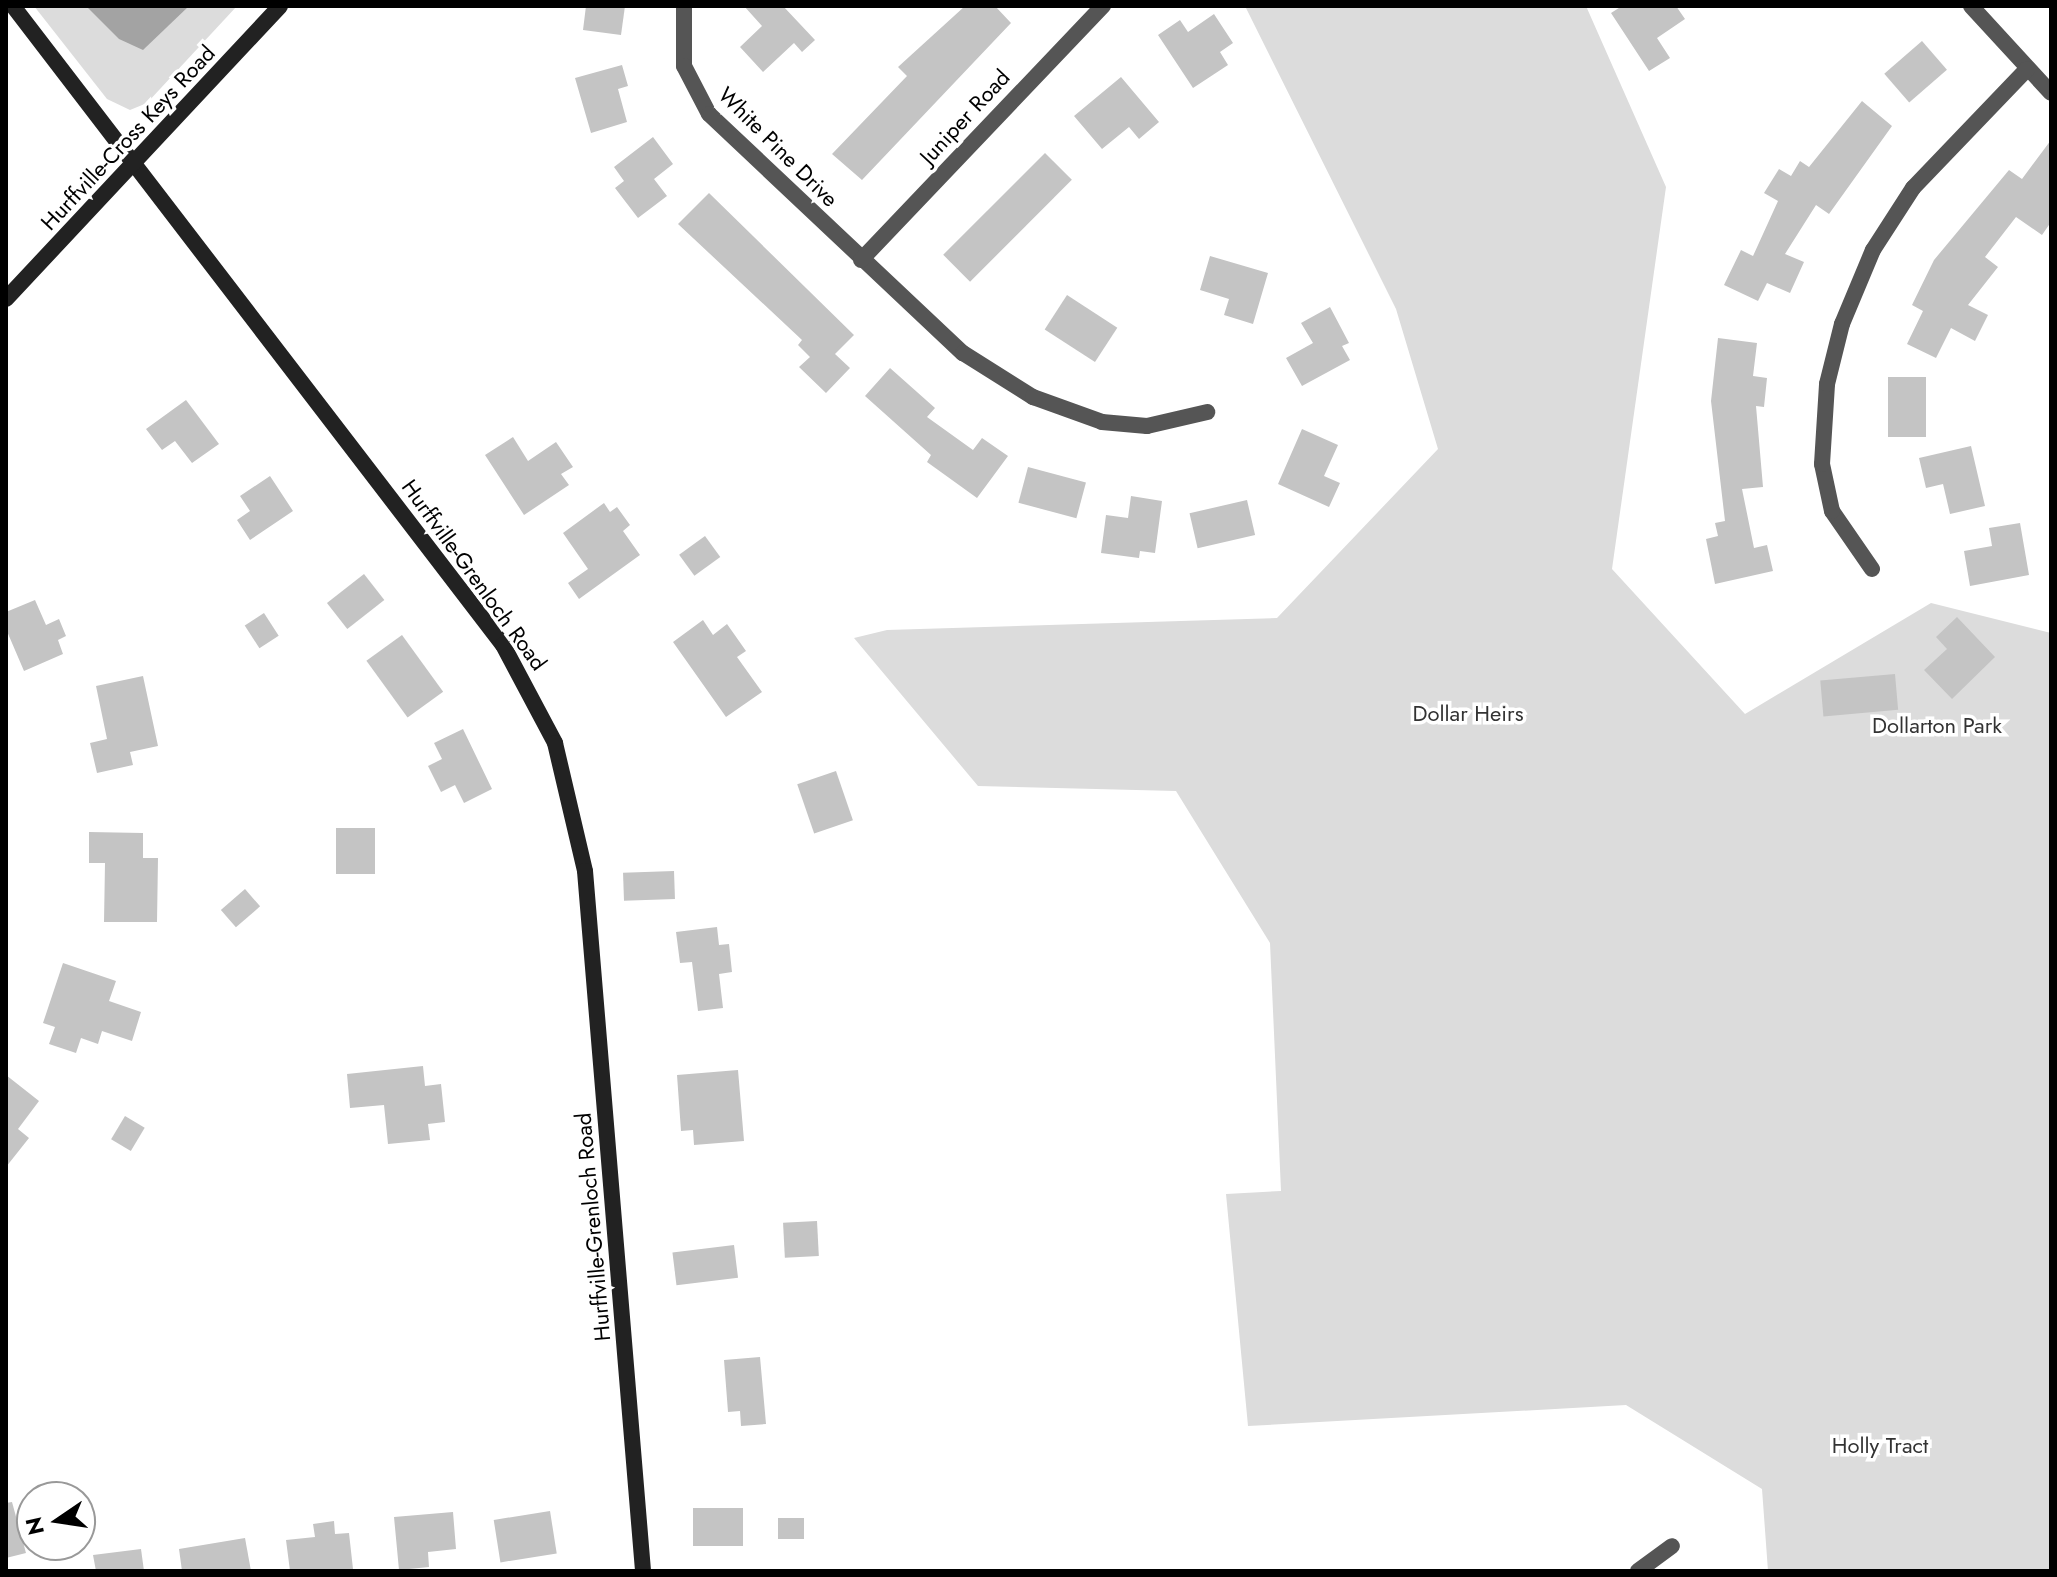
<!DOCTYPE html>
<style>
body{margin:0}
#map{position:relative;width:2057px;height:1577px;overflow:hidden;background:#fff;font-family:Jost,sans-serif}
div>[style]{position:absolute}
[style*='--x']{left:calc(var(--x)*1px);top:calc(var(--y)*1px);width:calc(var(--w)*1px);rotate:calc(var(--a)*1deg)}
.green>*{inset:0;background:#dcdcdc}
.water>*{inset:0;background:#a3a3a3}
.building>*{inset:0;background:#c4c4c4;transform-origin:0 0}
.street>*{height:16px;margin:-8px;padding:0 8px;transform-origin:8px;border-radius:8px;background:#555}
.secondary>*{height:16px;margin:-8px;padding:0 8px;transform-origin:8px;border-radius:8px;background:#222}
span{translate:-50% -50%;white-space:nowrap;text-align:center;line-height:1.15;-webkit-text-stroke:7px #fff;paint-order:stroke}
.street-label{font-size:22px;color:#000}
.park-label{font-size:22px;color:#333}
.frame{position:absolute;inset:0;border:8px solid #000;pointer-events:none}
.north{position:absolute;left:16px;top:1481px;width:80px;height:80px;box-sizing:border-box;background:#fff;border:2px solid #999;border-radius:50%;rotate:257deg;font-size:22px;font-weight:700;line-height:32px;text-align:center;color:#000}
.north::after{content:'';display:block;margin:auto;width:28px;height:36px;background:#000;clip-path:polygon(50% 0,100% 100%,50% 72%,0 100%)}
</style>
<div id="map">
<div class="green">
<div style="clip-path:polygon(34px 6px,237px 6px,147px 103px,130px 110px,107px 99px)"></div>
<div style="clip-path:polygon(1245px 6px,1586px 6px,1666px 187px,1612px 569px,1745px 714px,1931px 603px,2051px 633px,2051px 1571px,1768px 1571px,1762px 1489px,1626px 1405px,1248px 1426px,1226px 1194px,1281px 1191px,1270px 943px,1176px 791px,978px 786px,854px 638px,887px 630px,1277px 618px,1438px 449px,1396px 309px)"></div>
</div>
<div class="water">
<div style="clip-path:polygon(86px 6px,189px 6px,143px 50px,119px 39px)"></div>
</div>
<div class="building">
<div style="clip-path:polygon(586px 6px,625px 6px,621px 35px,583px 30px)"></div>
<div style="clip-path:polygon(744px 6px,783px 6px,815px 40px,802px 52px,794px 43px,763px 72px,740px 47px,762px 26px)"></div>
<div style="clip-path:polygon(965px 6px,995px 6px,1011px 23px,862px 180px,832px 154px,907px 76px,898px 67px)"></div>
<div style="clip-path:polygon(1622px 6px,1676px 6px,1685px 19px,1657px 38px,1670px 58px,1649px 71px,1611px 13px)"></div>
<div style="clip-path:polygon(1214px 14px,1233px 43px,1220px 52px,1228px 65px,1193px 88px,1158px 35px,1180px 20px,1188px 32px)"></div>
<div style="left:1922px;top:41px;width:38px;height:50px;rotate:49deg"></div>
<div style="clip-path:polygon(622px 65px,628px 86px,618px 89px,627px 122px,591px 133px,575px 78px)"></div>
<div style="clip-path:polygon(1121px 77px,1159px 122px,1139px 139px,1129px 127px,1102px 149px,1074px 116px)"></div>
<div style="clip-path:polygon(1862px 101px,1892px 126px,1829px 214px,1816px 205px,1785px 254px,1804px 262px,1790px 293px,1767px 283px,1758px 301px,1724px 285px,1741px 250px,1753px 256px,1778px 201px,1764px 193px,1779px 169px,1791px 176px,1800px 161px,1809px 167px)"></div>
<div style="clip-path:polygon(653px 137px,673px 164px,654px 179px,667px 196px,638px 218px,615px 188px,624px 181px,614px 167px)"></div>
<div style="clip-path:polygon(2051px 140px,2051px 222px,2042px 235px,2016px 217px,1985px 257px,1998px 267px,1968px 305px,1988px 315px,1975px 341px,1951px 328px,1936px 358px,1907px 344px,1923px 311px,1912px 305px,1934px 260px,2009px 170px,2022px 179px)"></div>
<div style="left:1045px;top:153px;width:38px;height:144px;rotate:45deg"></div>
<div style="clip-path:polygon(709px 193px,854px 335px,835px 354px,850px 368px,826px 393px,799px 367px,810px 357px,798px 345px,802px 340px,678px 224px)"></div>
<div style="clip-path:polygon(1210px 256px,1268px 273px,1253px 324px,1224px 315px,1229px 299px,1200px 290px)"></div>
<div style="left:1067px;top:295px;width:60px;height:41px;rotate:33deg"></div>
<div style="clip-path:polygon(1330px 307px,1349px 343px,1342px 346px,1350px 360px,1302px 386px,1286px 358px,1313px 343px,1301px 323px)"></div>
<div style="clip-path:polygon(1718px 338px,1757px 343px,1753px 376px,1767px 378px,1764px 407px,1756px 406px,1763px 487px,1742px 489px,1754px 548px,1767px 545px,1773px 571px,1715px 584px,1706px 539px,1718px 536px,1715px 523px,1725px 521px,1711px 401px)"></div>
<div style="clip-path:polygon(890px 368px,935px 408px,927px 417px,973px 450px,982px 438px,1008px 456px,977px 498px,927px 462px,931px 455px,865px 396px)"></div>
<div style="left:1888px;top:377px;width:38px;height:60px"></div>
<div style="clip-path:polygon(186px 400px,219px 444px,192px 463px,175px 441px,162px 450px,146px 429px)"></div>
<div style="clip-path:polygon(1302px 429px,1338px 445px,1324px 476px,1340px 483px,1329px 507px,1278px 484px)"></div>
<div style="clip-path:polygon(513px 437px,528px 461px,556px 442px,573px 467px,561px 474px,569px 485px,524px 515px,485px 455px)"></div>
<div style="clip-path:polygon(1971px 446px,1985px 506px,1950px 514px,1943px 484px,1926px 488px,1919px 458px)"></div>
<div style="left:1028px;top:467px;width:60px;height:37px;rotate:15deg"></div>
<div style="clip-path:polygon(270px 476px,293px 511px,250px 540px,237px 520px,250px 511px,240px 496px)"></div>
<div style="clip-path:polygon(1131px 496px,1162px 501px,1155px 553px,1140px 551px,1139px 558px,1101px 553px,1106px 515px,1128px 518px)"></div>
<div style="left:1247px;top:500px;width:36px;height:59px;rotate:77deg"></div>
<div style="clip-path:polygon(604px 503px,610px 512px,617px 507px,630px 525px,623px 531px,640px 555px,579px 599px,568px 583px,588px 569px,563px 533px)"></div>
<div style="clip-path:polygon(2020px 523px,2029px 575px,1970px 586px,1964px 551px,1992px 546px,1989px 528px)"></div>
<div style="left:705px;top:536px;width:26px;height:32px;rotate:54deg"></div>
<div style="left:364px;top:574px;width:33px;height:47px;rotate:52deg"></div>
<div style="clip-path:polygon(35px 600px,46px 625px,59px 619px,66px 636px,58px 640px,63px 654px,24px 671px,6px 629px,6px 612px)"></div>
<div style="left:264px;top:613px;width:27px;height:23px;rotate:57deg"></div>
<div style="clip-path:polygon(1957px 617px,1995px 657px,1952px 699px,1924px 670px,1947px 649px,1936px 637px)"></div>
<div style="clip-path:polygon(703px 620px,713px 635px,727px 624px,746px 651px,737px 657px,762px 692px,726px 717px,673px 642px)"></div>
<div style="left:402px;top:635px;width:70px;height:44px;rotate:54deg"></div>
<div style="left:1895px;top:674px;width:36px;height:75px;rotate:85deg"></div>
<div style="clip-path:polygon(143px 676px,158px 746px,130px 752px,133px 765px,97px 773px,90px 743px,107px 739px,96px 686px)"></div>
<div style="clip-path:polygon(463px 729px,492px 789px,464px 803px,455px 785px,441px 792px,428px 766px,442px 759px,434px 743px)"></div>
<div style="left:836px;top:771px;width:52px;height:41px;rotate:71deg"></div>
<div style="left:336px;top:828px;width:39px;height:46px"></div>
<div style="clip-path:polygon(89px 832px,143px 833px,143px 858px,158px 858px,157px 922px,104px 922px,105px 863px,89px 863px)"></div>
<div style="left:674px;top:871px;width:28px;height:51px;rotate:88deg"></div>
<div style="left:245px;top:889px;width:23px;height:32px;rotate:49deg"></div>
<div style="clip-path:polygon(717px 927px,719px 945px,729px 944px,732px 972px,719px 974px,723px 1008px,698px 1011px,692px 962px,680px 963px,676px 932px)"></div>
<div style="clip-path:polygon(63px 963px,116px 981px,109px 1001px,141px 1012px,132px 1041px,102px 1031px,98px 1044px,81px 1038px,76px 1053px,49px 1044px,55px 1027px,43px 1023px)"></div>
<div style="clip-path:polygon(423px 1066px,425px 1086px,441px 1084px,445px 1122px,428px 1124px,430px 1140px,388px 1144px,384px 1105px,350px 1108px,347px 1074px)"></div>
<div style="clip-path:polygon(738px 1070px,744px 1141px,694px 1145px,693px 1130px,681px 1131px,677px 1075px)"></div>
<div style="clip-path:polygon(6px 1075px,39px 1101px,18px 1129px,29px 1138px,6px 1167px)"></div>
<div style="left:125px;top:1116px;width:23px;height:27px;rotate:31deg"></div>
<div style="left:817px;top:1221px;width:35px;height:34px;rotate:87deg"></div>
<div style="left:734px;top:1245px;width:33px;height:62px;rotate:83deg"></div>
<div style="clip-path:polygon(760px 1357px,766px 1424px,741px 1426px,740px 1411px,728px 1412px,724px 1360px)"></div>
<div style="clip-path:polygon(12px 1502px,26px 1553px,6px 1558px,6px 1503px)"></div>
<div style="left:743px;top:1508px;width:38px;height:50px;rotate:90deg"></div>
<div style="left:550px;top:1511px;width:43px;height:57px;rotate:81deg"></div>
<div style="clip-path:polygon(453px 1512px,456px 1549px,428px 1552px,429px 1567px,399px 1570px,394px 1517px)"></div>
<div style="left:804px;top:1518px;width:21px;height:26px;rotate:90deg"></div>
<div style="clip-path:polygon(334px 1521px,335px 1534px,349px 1533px,353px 1569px,290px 1571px,286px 1540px,315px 1537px,313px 1524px)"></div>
<div style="clip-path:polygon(245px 1538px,251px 1571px,182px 1571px,179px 1549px)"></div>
<div style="clip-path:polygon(141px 1549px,144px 1571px,96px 1571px,93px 1555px)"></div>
</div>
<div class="street">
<div style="--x:684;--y:6;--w:60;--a:90"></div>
<div style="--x:684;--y:66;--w:54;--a:62.5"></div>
<div style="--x:709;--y:114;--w:349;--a:43.3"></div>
<div style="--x:963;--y:353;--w:83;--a:32.2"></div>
<div style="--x:1033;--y:397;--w:73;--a:19.9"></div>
<div style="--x:1102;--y:422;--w:45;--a:5.1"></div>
<div style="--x:1147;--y:426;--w:62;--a:-13.1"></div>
<div style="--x:1971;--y:6;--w:118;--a:47.4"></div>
<div style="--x:861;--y:260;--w:351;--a:-46.4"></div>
<div style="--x:1872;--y:569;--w:70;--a:-124.6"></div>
<div style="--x:1832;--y:511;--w:48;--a:-102"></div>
<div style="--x:1822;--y:464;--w:80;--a:-86.4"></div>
<div style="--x:1827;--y:384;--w:62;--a:-76"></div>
<div style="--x:1842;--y:324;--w:80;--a:-67.3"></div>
<div style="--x:1873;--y:250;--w:74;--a:-57.2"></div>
<div style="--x:1913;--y:188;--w:165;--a:-46.2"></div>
<div style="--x:1638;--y:1571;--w:42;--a:-36.3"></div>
</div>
<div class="secondary">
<div style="--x:13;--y:6;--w:805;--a:52.52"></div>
<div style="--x:503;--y:645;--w:111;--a:62"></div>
<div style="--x:555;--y:743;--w:131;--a:76.8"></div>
<div style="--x:585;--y:871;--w:702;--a:85.26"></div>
<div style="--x:6;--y:299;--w:401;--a:-46.9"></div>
</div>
<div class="street-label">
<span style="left:965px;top:117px;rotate:-47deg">Juniper Road</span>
<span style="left:128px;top:138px;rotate:-47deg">Hurffville-Cross Keys Road</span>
<span style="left:778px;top:147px;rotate:45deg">White Pine Drive</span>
<span style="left:474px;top:575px;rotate:54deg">Hurffville-Grenloch Road</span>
<span style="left:593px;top:1227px;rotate:-95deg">Hurffville-Grenloch Road</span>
</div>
<div class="park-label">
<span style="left:1468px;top:714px">Dollar Heirs</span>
<span style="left:1937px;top:726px">Dollarton Park</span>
<span style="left:1880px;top:1446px">Holly Tract</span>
</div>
<div class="frame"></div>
<div class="north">N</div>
</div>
